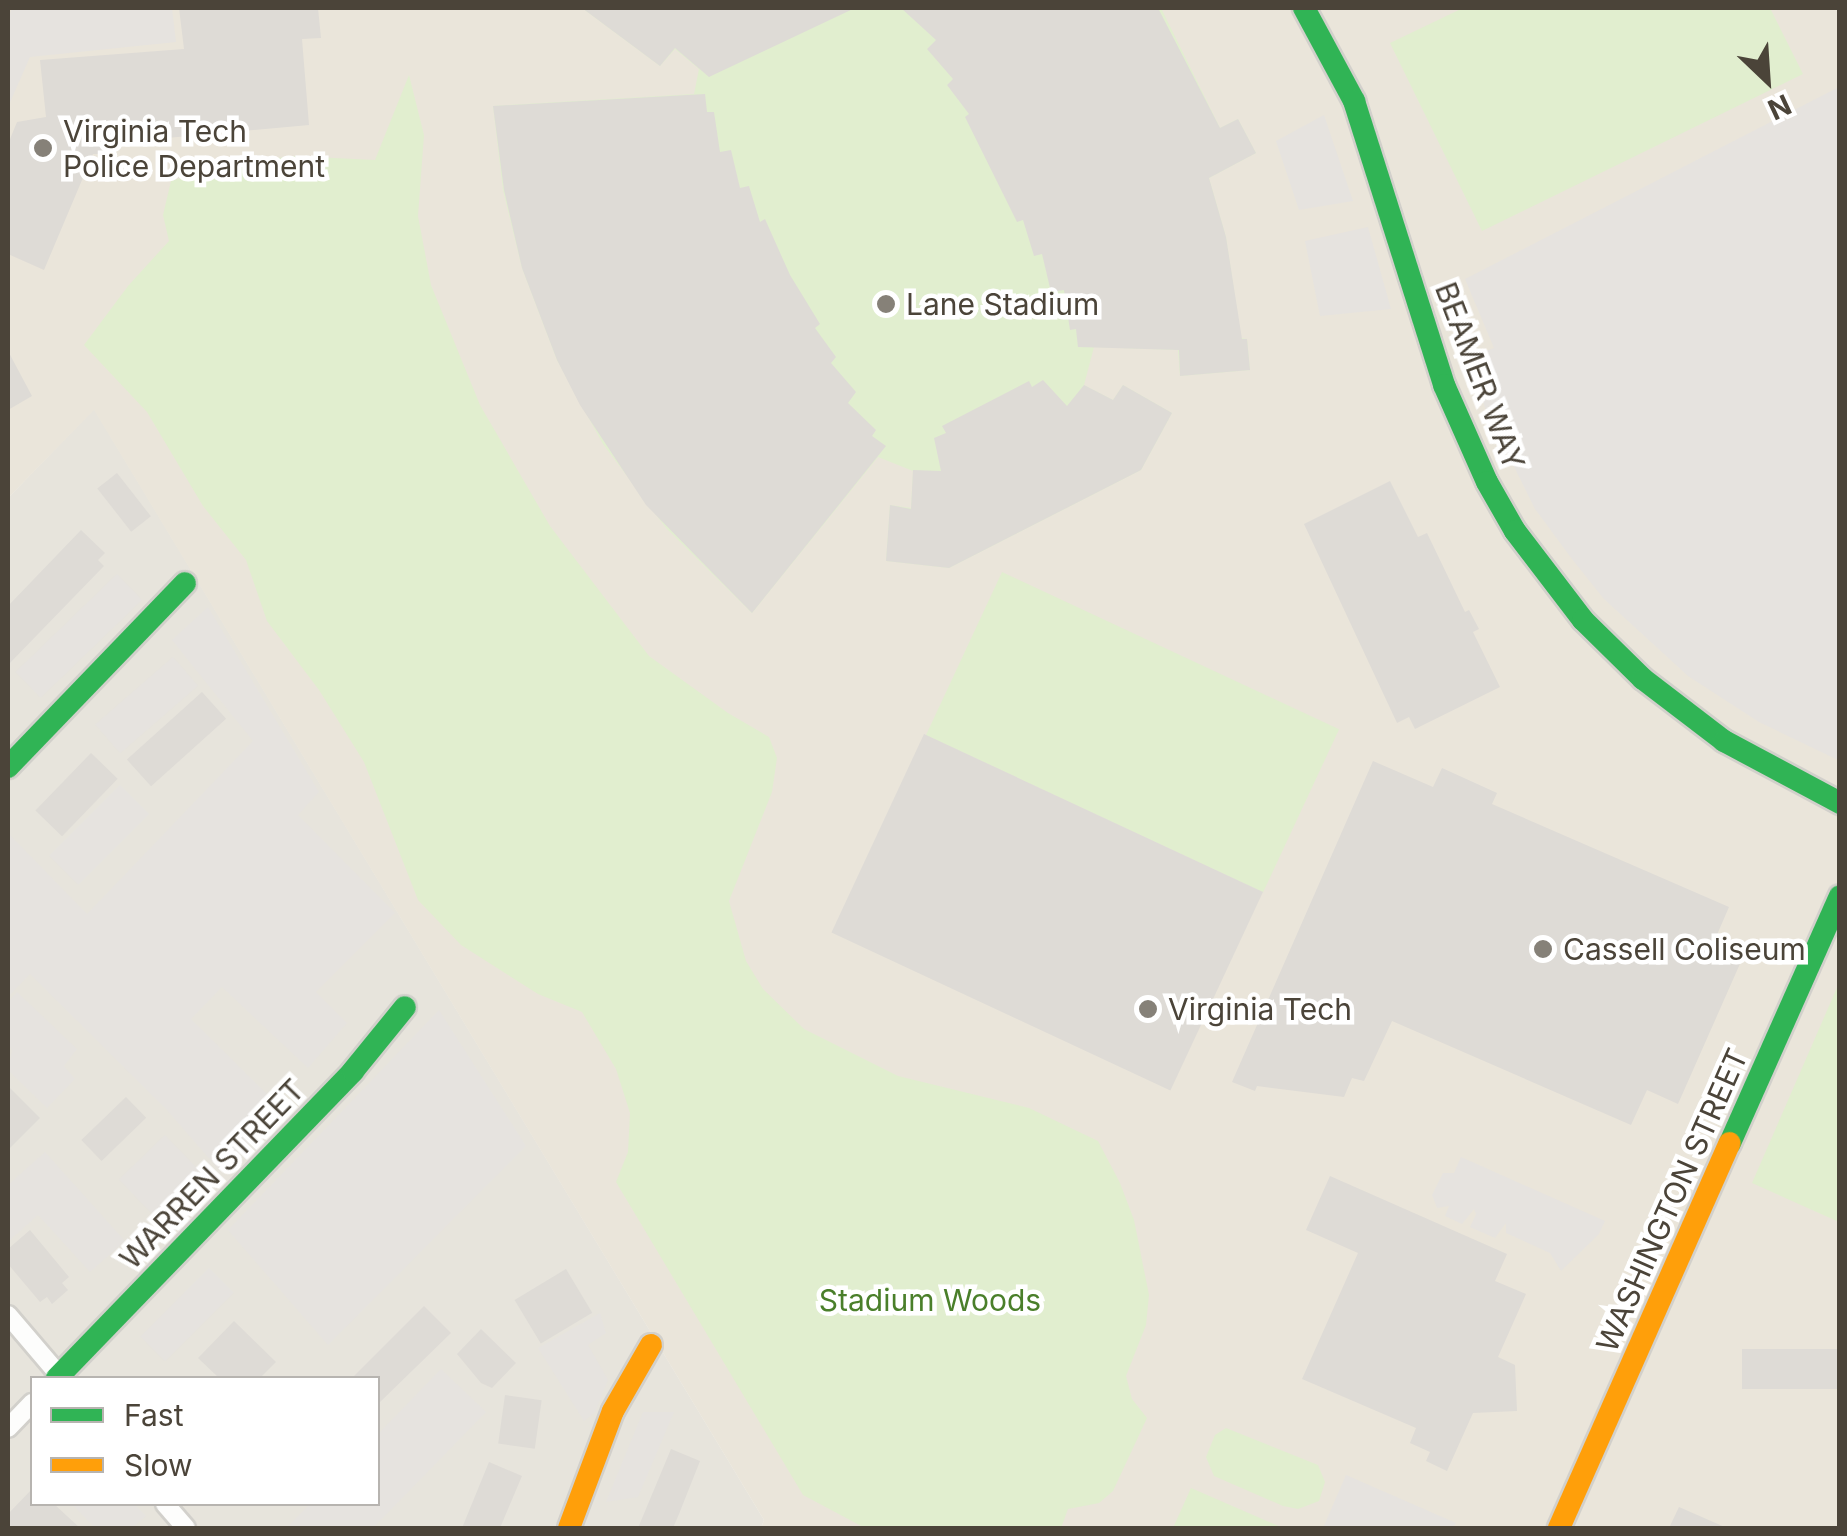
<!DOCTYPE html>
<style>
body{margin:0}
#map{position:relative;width:1847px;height:1536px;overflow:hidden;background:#f4f2ee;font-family:Inter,sans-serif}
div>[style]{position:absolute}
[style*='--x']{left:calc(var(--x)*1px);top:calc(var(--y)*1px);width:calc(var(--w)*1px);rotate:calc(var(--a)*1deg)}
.residential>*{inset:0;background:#e7e4dc}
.education>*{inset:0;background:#eae5da}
.green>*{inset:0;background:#e1eecf;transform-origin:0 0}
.parking>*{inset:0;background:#e6e3df;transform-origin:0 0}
.building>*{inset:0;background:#dedbd6;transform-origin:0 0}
.roads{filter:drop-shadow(2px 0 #d2d0cb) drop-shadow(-2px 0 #d2d0cb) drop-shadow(0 2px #d2d0cb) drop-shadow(0 -2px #d2d0cb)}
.street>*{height:18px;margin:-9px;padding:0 9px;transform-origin:9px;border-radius:9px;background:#fdfdfc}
.fast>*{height:22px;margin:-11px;padding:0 11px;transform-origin:11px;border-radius:11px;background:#30b455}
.slow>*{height:22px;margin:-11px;padding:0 11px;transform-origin:11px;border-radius:11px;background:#ff9f0a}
.dots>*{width:28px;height:28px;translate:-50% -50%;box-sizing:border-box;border:5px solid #fff;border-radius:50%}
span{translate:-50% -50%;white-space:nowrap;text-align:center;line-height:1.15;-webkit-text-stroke:9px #fff;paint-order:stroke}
.poi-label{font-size:30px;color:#4b4439}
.left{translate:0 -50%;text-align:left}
.street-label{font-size:30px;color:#4b4439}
.park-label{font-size:30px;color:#4a7f2a}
.frame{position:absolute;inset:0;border:10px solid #4b4439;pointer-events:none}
.legend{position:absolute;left:30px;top:1376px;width:350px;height:130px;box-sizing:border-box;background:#fff;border:2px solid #b7b4b0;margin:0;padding:12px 18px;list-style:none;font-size:30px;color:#4b4439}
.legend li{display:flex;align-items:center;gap:20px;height:50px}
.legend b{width:50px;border:2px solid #b7b4b0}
.north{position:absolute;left:1717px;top:30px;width:100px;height:100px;-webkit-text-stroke:8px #fff;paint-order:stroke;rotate:155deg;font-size:28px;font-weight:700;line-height:40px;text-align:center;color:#4b4439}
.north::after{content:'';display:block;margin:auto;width:35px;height:45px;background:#4b4439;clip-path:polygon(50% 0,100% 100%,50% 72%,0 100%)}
</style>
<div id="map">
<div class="residential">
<div style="clip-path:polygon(evenodd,94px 409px,764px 1520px,761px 1528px,8px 1528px,8px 498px,94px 409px,32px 1378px,378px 1378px,378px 1504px,32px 1504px,32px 1378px)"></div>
</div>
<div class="education">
<div style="clip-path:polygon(8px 8px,1839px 8px,1839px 1528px,761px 1528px,764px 1520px,94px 410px,8px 498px)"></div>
</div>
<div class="green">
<div style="clip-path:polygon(582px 8px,1161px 8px,1220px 128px,1238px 119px,1256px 153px,1209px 178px,1226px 237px,1241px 338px,1247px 339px,1250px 370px,1180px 376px,1178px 350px,1094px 347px,1084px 385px,1113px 400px,1123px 385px,1172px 413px,1141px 470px,949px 568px,886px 561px,890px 505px,911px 508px,913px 471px,878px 457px,752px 613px,666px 528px,603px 444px,557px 360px,522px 268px,503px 190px,493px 106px,694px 94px,699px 69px,675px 49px,660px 66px)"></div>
<div style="clip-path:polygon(1463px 8px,1770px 8px,1803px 74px,1482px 231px,1390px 43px)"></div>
<div style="clip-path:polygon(409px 75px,424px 135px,418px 216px,431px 285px,480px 405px,550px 526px,649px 656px,728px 713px,769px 737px,777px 758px,772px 792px,729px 901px,746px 961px,763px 989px,804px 1029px,898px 1076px,1029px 1108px,1098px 1141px,1120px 1183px,1134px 1220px,1149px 1295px,1146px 1325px,1126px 1376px,1132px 1399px,1147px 1418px,1113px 1491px,1099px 1503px,1068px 1509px,1061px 1528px,865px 1528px,803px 1495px,616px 1182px,628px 1152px,630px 1113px,616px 1069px,582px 1012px,538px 994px,461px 945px,418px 900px,364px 762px,319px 690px,267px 621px,246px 560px,203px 506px,147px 412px,84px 345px,128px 286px,169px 241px,163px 215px,171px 181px,229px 164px,293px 156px,375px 160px)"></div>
<div style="left:1002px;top:572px;width:372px;height:180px;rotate:25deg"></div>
<div style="clip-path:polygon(1839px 983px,1839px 1222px,1752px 1183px)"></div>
<div style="clip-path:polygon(1226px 1428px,1318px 1465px,1325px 1482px,1319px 1501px,1298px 1509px,1283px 1506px,1214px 1476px,1206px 1457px,1215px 1435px)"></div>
<div style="clip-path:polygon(1191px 1488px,1283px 1528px,1173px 1528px)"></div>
</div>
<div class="parking">
<div style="clip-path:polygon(12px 8px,172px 8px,176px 42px,30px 57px,8px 107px,8px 18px)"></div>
<div style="clip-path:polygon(1839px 87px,1840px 754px,1838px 760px,1759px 722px,1688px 676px,1604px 599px,1572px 559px,1535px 509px,1486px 410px,1467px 358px,1494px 348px,1465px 279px)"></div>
<div style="clip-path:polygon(1324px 115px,1353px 201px,1299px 210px,1276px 141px)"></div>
<div style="clip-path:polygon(1368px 227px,1391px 309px,1320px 316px,1305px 241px)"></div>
<div style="left:117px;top:574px;width:36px;height:141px;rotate:46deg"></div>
<div style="clip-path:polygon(208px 607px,319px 792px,298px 815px,395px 913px,316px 992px,347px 1023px,308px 1068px,222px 987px,191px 1019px,284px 1111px,220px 1171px,167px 1110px,30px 974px,8px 997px,8px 833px,87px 914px,253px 741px,172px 640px)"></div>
<div style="left:173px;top:657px;width:38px;height:103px;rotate:49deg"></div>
<div style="left:120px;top:785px;width:41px;height:100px;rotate:45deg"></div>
<div style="clip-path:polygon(17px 992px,77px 1049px,64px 1066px,75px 1079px,47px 1108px,8px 1070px,12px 1050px,8px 1045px,8px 1002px)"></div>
<div style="clip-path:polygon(439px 1010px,526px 1146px,328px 1345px,228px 1230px)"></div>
<div style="left:165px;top:1135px;width:59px;height:64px;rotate:46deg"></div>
<div style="clip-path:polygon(45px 1152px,125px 1241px,90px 1272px,38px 1215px,8px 1242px,8px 1185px)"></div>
<div style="clip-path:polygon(1461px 1157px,1605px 1221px,1599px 1234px,1561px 1271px,1550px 1253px,1506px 1233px,1506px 1223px,1495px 1238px,1470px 1227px,1476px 1214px,1474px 1209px,1462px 1224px,1445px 1216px,1449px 1206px,1437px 1208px,1432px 1195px,1443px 1173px,1454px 1173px)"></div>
<div style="left:209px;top:1268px;width:35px;height:97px;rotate:45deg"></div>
<div style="clip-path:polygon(600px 1313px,606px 1333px,588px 1345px,608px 1380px,595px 1412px,584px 1421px,538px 1348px)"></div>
<div style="clip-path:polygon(441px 1369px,486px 1412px,373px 1528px,286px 1528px,310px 1504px,378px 1504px,378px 1434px)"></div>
<div style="clip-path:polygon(643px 1412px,674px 1412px,638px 1497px,606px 1502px)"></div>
<div style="clip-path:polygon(1346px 1475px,1456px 1523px,1453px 1528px,1323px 1528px)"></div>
<div style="clip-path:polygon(77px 1504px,134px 1504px,146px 1516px,132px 1528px,95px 1528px,74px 1506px)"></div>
</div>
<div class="building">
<div style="clip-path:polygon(179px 8px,318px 8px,321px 38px,302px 39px,309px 125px,102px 144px,103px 154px,93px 154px,44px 270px,8px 254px,8px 144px,17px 122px,46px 117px,40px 60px,184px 49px)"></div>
<div style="clip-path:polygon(582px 8px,855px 8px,709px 77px,675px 48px,660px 66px)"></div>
<div style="clip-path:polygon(901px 8px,1158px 8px,1220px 128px,1238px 119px,1256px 153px,1209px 178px,1226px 237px,1242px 339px,1247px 339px,1250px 370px,1180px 376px,1179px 350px,1078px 347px,1076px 329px,1070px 330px,1064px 290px,1051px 292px,1042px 254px,1034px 256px,1023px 220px,1017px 222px,965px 117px,969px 114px,947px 85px,953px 79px,927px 49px,936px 40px)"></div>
<div style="clip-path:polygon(705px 94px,707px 112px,714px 112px,720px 152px,731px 150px,740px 188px,749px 186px,760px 222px,765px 219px,790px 275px,820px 324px,815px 328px,836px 357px,831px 363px,856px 392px,848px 403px,876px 430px,872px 436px,886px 446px,752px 613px,646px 505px,580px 405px,557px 360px,522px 268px,504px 190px,493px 106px)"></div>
<div style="clip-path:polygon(8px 351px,32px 396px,8px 410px)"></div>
<div style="clip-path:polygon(1043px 380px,1067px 406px,1084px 385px,1113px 400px,1123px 385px,1172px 413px,1141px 470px,949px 568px,886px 561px,890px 505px,911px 509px,913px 470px,941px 471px,934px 438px,946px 433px,942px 426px,1029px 381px,1032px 387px)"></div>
<div style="left:117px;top:473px;width:55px;height:25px;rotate:52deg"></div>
<div style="clip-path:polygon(1390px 481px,1418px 537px,1427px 533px,1465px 612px,1469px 610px,1479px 629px,1473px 632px,1500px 687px,1415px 729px,1409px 717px,1397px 723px,1304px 524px)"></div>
<div style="clip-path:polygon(81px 530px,105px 553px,98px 560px,104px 566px,8px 665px,8px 606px)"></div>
<div style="left:202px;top:692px;width:36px;height:101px;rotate:48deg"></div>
<div style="left:924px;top:734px;width:374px;height:219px;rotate:25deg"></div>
<div style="left:91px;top:753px;width:37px;height:80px;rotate:44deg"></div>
<div style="clip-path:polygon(1373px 761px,1433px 787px,1442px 768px,1497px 793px,1492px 804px,1729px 907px,1713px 944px,1743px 957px,1678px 1104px,1647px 1090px,1631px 1125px,1392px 1021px,1364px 1081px,1352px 1078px,1344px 1097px,1257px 1086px,1255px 1091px,1232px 1082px)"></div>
<div style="clip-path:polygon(8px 1086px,40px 1118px,8px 1150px)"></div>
<div style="left:126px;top:1097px;width:29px;height:62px;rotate:46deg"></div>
<div style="clip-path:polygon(1330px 1176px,1507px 1254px,1495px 1281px,1526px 1294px,1498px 1357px,1515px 1365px,1517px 1411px,1473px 1413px,1447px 1471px,1426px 1461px,1430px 1452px,1410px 1443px,1416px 1428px,1302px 1379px,1358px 1253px,1306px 1230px)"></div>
<div style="clip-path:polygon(30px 1230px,69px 1277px,62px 1283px,68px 1290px,52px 1304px,47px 1297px,40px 1302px,8px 1264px,8px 1249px)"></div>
<div style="left:566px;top:1269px;width:51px;height:60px;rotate:59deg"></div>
<div style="clip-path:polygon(424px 1306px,451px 1333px,378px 1404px,378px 1378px,352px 1378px)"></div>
<div style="clip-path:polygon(234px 1321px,276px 1362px,260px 1378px,219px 1378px,198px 1358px)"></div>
<div style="clip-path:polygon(481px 1329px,516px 1363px,492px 1388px,481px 1383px,457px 1354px)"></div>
<div style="left:1840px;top:1349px;width:40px;height:98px;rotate:90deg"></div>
<div style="left:505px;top:1395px;width:37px;height:49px;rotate:8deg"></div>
<div style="clip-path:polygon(671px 1449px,700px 1461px,679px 1514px,673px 1528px,638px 1528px)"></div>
<div style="clip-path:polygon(489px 1462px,522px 1476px,500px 1528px,462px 1528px)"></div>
<div style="clip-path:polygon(32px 1489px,32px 1504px,54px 1504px,80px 1528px,8px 1528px,8px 1514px)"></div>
<div style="clip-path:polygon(1679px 1507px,1727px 1528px,1669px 1528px)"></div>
</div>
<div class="roads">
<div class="street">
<div style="--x:8;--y:1315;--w:80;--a:49.6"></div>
<div style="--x:8;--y:1428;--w:35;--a:-46"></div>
<div style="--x:165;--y:1504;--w:32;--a:49"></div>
</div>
<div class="fast">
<div style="--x:1304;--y:8;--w:106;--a:61.7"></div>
<div style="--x:1354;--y:101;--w:298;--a:72.4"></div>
<div style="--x:1444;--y:385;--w:106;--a:66.1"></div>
<div style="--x:1487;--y:482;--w:56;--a:60.3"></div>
<div style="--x:1515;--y:531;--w:112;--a:52.6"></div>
<div style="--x:1583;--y:620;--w:84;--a:44.5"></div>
<div style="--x:1643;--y:679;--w:102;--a:37.4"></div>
<div style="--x:1724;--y:741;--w:132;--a:28.1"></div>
<div style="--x:8;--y:767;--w:255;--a:-46.1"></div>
<div style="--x:1730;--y:1143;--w:270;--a:-66"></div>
<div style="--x:57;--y:1378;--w:426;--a:-46"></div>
<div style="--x:353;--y:1071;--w:82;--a:-50.9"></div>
</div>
<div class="slow">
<div style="--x:569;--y:1528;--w:125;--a:-69.4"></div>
<div style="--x:613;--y:1411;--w:76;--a:-60.1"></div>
<div style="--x:1559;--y:1528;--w:421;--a:-66.1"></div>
</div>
</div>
<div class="dots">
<div style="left:43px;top:148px;background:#868178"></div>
<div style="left:886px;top:304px;background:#868178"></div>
<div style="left:1543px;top:949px;background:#868178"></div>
<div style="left:1148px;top:1009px;background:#868178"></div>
</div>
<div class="poi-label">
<span class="left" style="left:63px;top:148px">Virginia Tech<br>Police Department</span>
<span class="left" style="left:906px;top:304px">Lane Stadium</span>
<span class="left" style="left:1563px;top:949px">Cassell Coliseum</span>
<span class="left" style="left:1168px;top:1009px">Virginia Tech</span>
</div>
<div class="street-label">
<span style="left:1480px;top:376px;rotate:69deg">BEAMER WAY</span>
<span style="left:212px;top:1174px;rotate:-46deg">WARREN STREET</span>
<span style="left:1672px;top:1200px;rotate:-66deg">WASHINGTON STREET</span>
</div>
<div class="park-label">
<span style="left:930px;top:1300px">Stadium Woods</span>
</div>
<div class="frame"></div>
<ul class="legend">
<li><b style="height:12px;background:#30b455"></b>Fast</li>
<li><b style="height:12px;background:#ff9f0a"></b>Slow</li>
</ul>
<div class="north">N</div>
</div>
